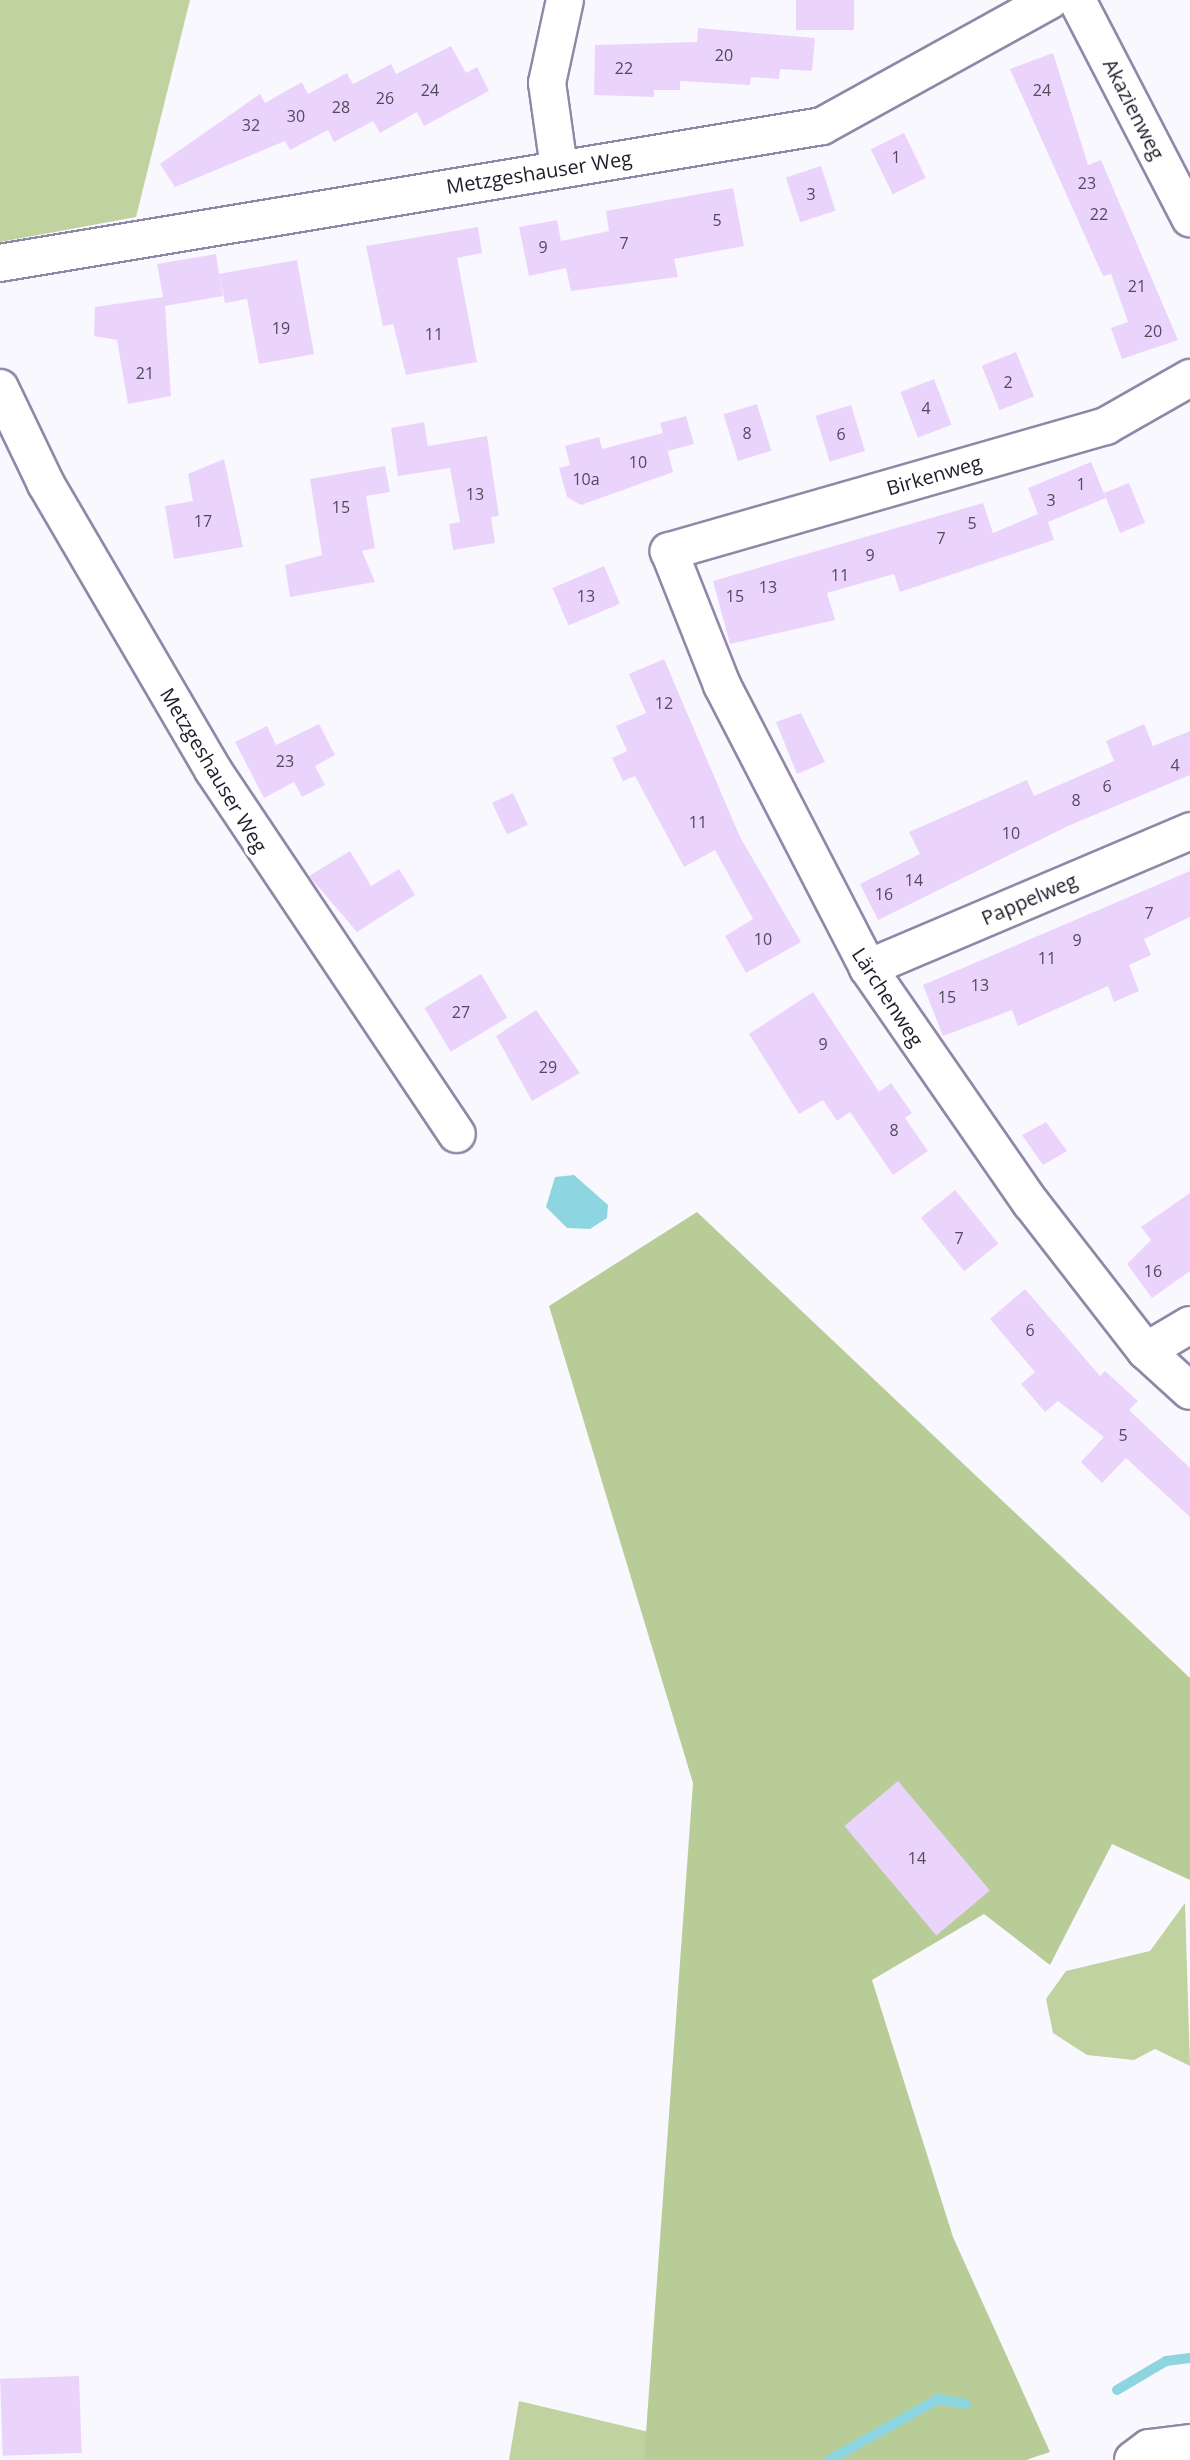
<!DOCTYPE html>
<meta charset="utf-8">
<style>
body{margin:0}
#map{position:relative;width:1190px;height:2460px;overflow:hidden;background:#faf8ff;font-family:"Open Sans",sans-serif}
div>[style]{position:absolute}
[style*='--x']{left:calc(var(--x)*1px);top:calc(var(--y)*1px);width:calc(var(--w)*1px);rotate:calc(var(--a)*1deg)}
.green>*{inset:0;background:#bfd29f}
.forest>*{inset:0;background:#b8cc97}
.water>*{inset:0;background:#8dd5e0}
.stream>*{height:10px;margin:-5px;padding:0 5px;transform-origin:5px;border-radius:5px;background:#8dd5e0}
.building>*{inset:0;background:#ebd4fc;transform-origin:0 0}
.roads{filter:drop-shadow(2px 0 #8f88a6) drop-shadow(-2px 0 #8f88a6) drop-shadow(0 2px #8f88a6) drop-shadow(0 -2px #8f88a6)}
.minor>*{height:36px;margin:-18px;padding:0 18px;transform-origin:18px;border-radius:18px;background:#fff}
span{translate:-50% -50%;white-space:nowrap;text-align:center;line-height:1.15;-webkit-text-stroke:7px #fff;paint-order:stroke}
.number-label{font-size:16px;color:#524a5d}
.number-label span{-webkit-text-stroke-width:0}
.street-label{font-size:20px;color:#1f1c28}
</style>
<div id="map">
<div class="green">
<div style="clip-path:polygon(0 0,190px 0,136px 217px,0 242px)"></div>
<div style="clip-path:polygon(1185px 1903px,1190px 2066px,1155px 2049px,1134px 2060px,1087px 2055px,1053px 2033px,1046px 1999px,1066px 1971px,1150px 1951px)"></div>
<div style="clip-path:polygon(519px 2401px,649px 2432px,644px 2460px,509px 2460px)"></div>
</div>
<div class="forest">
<div style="clip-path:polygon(697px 1212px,1190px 1678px,1190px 1880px,1112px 1844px,1050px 1965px,984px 1914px,872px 1980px,953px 2237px,1050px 2452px,1026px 2460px,644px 2460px,693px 1783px,549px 1306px)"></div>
</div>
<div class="water">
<div style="clip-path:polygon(574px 1175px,608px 1205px,607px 1218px,590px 1229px,567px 1228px,546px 1207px,555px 1177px)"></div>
</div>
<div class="stream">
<div style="--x:1117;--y:2390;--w:57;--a:-30.6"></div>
<div style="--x:1166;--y:2361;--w:24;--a:-7"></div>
<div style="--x:829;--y:2460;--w:125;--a:-29.2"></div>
<div style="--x:938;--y:2399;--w:28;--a:10"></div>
</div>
<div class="building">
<div style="left:796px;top:0;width:58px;height:30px"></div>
<div style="clip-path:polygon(698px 28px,815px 38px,812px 71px,780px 69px,779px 79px,751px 77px,750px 85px,680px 81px,680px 90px,654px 90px,654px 97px,594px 95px,595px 45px,697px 42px)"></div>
<div style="clip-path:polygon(451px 46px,466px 73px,477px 67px,489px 91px,424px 126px,417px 112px,380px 133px,373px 121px,334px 142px,328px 130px,290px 150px,285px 141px,175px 187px,160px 164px,260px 94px,265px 103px,302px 82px,308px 94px,347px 73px,353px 84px,391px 64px,396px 74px)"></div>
<div style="clip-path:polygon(1053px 53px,1088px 165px,1101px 160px,1178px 340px,1122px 359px,1111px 328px,1128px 322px,1111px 274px,1103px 276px,1010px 69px)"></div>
<div style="left:904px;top:133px;width:50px;height:37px;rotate:64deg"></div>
<div style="left:821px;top:166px;width:47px;height:37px;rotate:72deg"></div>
<div style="clip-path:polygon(733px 188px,744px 246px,674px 259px,678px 277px,571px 291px,566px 268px,529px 276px,519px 227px,557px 220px,561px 241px,609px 231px,606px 211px)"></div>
<div style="clip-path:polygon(478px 227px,482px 253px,457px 258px,477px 362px,406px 375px,393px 324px,383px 326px,366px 246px)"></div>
<div style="clip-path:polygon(216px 254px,219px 274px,297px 260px,314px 354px,259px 364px,247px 299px,225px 303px,220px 277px,223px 296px,165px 306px,171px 396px,128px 404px,117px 340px,94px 336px,95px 307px,163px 297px,157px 264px)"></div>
<div style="left:1016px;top:352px;width:48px;height:37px;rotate:68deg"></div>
<div style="left:934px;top:379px;width:49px;height:36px;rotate:69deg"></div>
<div style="left:757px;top:404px;width:49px;height:35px;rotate:73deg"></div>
<div style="left:851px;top:405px;width:48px;height:37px;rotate:73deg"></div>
<div style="clip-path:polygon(686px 416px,694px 444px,668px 451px,665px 440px,673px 472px,581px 505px,567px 497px,559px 468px,570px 465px,565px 446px,599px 437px,602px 449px,663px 433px,660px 423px)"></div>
<div style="clip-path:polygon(424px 422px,428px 446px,487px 436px,499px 516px,491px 517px,495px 543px,453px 550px,449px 524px,460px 522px,450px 468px,398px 476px,391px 428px)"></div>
<div style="clip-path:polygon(224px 459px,243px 547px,174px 559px,165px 506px,193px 501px,188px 474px)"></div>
<div style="clip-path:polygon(1091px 462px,1106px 498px,1048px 522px,1054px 540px,900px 592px,894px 574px,827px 593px,835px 620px,730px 644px,713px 581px,983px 503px,993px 533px,1038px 514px,1028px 488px)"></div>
<div style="clip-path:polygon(385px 466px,390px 492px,366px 496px,375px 548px,362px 551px,375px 582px,290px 597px,285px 565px,322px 555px,310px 479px)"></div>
<div style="left:1129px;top:483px;width:43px;height:27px;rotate:68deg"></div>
<div style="left:604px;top:566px;width:41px;height:56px;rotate:67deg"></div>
<div style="clip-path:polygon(664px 659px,740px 837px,801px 942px,746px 973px,725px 936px,753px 919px,715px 850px,684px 867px,635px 776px,623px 781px,612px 758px,627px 751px,616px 726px,646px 713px,629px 674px)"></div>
<div style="clip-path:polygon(801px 713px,825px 762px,797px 774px,776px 722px)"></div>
<div style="clip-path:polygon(319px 724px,335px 755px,315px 766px,325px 785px,302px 797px,294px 782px,264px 798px,235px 742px,267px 726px,276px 745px)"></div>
<div style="clip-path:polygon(1144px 724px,1153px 746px,1190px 731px,1190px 775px,1068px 826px,878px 920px,860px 884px,920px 854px,909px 832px,1027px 780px,1034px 796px,1114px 761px,1106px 741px)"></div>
<div style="left:513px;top:793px;width:35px;height:23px;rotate:65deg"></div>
<div style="clip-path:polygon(350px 851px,371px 886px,399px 869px,415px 895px,357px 932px,309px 876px)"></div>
<div style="clip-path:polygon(1190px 871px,1190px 917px,1144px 939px,1151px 955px,1129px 965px,1139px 991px,1114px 1002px,1108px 986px,1018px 1026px,1012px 1010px,943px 1036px,923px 985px)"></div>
<div style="left:481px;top:974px;width:51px;height:66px;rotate:59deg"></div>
<div style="clip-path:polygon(813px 992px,879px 1092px,891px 1083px,912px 1113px,905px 1118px,928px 1151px,893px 1175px,850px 1112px,837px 1121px,823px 1100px,799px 1114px,749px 1034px)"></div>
<div style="clip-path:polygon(536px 1010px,580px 1073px,532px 1101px,496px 1036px)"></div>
<div style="clip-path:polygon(1046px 1122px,1067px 1151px,1043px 1165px,1022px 1135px)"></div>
<div style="left:955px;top:1190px;width:69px;height:44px;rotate:51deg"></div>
<div style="clip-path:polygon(1190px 1193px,1190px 1271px,1152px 1298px,1127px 1264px,1151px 1240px,1141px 1227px)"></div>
<div style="clip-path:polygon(1025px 1289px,1100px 1376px,1105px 1371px,1138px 1401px,1129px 1410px,1190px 1468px,1190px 1517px,1126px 1458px,1102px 1483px,1081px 1462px,1104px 1437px,1058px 1401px,1045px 1412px,1021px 1384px,1035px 1372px,990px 1319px)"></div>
<div style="left:898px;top:1781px;width:143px;height:70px;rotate:50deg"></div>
<div style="left:79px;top:2376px;width:77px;height:79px;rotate:88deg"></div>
</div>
<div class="roads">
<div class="minor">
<div style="--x:1077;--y:0;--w:246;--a:62.6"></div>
<div style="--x:559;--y:168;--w:86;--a:-98"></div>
<div style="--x:547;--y:83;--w:85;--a:-77.8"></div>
<div style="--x:0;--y:263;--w:833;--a:-9.46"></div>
<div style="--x:822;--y:126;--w:260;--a:-28.9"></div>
<div style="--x:1190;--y:378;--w:97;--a:150.3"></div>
<div style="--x:1106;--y:426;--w:455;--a:164"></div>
<div style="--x:669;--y:551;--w:144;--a:68.4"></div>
<div style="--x:722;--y:685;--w:318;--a:62.7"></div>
<div style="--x:868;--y:968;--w:286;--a:55.3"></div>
<div style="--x:1031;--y:1203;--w:187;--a:52.2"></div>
<div style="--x:1146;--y:1351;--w:59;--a:42.3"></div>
<div style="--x:0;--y:388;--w:106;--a:64.4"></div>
<div style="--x:46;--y:484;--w:331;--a:59.7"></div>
<div style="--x:213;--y:770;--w:438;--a:56.2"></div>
<div style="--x:868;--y:968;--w:350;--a:-23"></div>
<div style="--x:1146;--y:1351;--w:51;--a:-30.6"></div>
<div style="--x:1133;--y:2460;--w:20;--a:-37"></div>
<div style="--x:1149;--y:2448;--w:41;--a:-7"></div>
</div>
</div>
<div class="number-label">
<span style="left:724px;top:55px">20</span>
<span style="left:624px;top:68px">22</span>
<span style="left:430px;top:90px">24</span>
<span style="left:1042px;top:90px">24</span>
<span style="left:385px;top:98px">26</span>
<span style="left:341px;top:107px">28</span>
<span style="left:296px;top:116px">30</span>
<span style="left:251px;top:125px">32</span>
<span style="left:896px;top:157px">1</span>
<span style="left:1087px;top:183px">23</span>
<span style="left:811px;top:194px">3</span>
<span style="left:1099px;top:214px">22</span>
<span style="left:717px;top:220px">5</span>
<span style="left:624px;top:243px">7</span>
<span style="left:543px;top:247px">9</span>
<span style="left:1137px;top:286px">21</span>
<span style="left:281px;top:328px">19</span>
<span style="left:1153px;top:331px">20</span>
<span style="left:434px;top:334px">11</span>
<span style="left:145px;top:373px">21</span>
<span style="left:1008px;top:382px">2</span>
<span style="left:926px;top:408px">4</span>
<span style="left:747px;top:433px">8</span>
<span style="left:841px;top:434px">6</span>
<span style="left:638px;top:462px">10</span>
<span style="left:586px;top:479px">10a</span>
<span style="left:1081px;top:484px">1</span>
<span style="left:475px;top:494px">13</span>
<span style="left:1051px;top:500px">3</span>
<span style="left:341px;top:507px">15</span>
<span style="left:203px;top:521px">17</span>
<span style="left:972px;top:523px">5</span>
<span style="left:941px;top:538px">7</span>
<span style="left:870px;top:555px">9</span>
<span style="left:840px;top:575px">11</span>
<span style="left:768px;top:587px">13</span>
<span style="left:586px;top:596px">13</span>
<span style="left:735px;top:596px">15</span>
<span style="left:664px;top:703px">12</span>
<span style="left:285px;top:761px">23</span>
<span style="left:1175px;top:765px">4</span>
<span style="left:1107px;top:786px">6</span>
<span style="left:1076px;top:800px">8</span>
<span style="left:698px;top:822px">11</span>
<span style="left:1011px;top:833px">10</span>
<span style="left:914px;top:880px">14</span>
<span style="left:884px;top:894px">16</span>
<span style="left:1149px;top:913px">7</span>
<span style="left:763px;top:939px">10</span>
<span style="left:1077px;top:940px">9</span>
<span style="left:1047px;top:958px">11</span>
<span style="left:980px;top:985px">13</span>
<span style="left:947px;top:997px">15</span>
<span style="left:461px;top:1012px">27</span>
<span style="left:823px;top:1044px">9</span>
<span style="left:548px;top:1067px">29</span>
<span style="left:894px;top:1130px">8</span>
<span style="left:959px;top:1238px">7</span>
<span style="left:1153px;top:1271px">16</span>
<span style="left:1030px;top:1330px">6</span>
<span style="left:1123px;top:1435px">5</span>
<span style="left:917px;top:1858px">14</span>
</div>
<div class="street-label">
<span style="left:1134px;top:109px;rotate:63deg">Akazienweg</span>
<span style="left:539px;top:172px;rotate:-9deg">Metzgeshauser Weg</span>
<span style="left:934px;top:475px;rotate:-16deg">Birkenweg</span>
<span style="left:214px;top:770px;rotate:59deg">Metzgeshauser Weg</span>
<span style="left:1029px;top:899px;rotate:-23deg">Pappelweg</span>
<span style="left:888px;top:997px;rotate:57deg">Lärchenweg</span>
</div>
</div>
